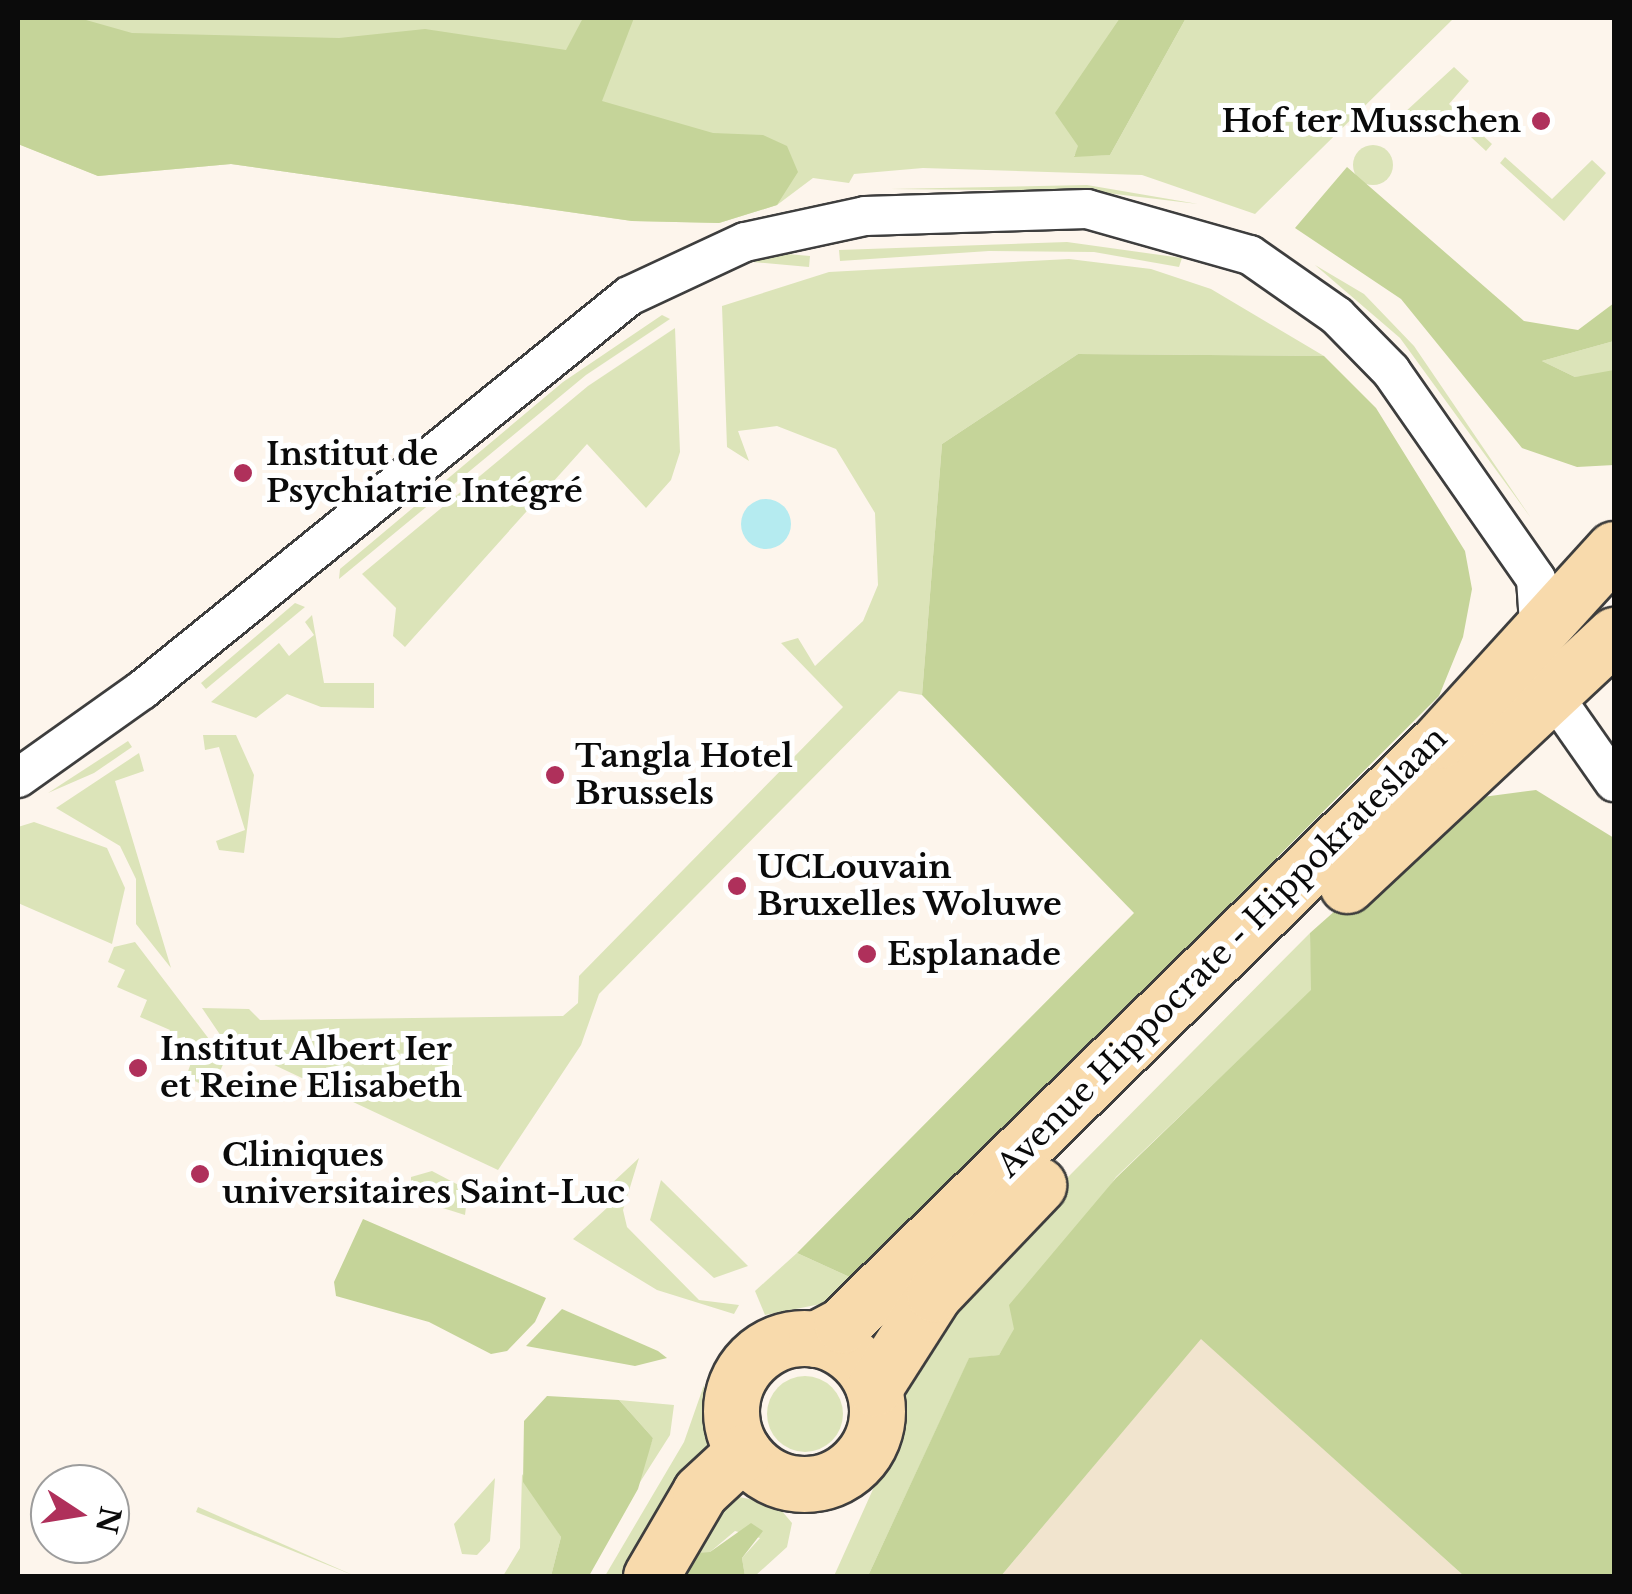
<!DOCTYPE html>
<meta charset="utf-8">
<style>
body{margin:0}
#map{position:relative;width:1632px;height:1594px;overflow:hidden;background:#fdf5ec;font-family:"Libre Baskerville",serif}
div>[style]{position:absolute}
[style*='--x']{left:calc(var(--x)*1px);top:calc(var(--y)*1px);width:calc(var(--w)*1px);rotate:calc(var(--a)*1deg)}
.farmland>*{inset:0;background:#f1e4ce}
.green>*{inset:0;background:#dce4b9;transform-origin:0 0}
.round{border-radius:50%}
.forest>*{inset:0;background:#c5d499}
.water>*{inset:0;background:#b5ebf0}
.roads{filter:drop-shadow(2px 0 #3e3e3e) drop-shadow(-2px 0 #3e3e3e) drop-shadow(0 2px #3e3e3e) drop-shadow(0 -2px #3e3e3e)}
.street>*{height:38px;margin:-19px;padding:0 19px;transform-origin:19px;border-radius:19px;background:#fff}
.secondary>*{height:55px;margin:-27.5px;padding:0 27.5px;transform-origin:27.5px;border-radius:27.5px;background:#f8daac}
.secondary>.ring{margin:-27.5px;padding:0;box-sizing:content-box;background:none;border:55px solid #f8daac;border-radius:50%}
.dots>*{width:28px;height:28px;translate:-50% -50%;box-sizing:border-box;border:5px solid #fff;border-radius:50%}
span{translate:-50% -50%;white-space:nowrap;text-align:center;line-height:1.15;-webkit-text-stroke:10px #fff;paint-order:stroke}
.poi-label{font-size:32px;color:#0b0b0b;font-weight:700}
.right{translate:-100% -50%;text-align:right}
.left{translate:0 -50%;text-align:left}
.street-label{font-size:32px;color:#0b0b0b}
.frame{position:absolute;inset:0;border:20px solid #0b0b0b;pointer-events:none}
.north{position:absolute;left:30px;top:1464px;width:100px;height:100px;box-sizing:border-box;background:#fff;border:2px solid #9d9d9d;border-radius:50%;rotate:102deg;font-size:28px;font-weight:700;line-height:40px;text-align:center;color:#0b0b0b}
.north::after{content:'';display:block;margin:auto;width:35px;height:45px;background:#af305b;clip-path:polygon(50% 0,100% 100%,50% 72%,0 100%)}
</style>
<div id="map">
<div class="farmland">
<div style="clip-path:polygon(1201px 1338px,1464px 1576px,1001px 1576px)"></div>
</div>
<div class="green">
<div style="clip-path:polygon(18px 18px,1164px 18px,1074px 156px,1110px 155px,1186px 18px,1454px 18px,1255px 214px,1142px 175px,923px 168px,854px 174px,849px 183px,813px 178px,777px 205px,719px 223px,632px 221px,231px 164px,98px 176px,18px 144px)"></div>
<div style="clip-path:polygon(1454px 67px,1469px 81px,1449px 104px,1492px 144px,1486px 151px,1443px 111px,1422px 135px,1404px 126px,1404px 113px)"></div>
<div class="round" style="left:1353px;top:145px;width:40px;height:40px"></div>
<div style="clip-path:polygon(1505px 157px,1552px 199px,1592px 160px,1606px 173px,1564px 221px,1500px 163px)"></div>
<div style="clip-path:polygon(1087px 185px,1198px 204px,1090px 191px,890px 189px)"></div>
<div style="clip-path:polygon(1067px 242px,1182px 258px,1179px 267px,1094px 252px,989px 251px,840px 261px,839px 250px)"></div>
<div style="left:810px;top:256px;width:11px;height:92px;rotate:95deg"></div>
<div style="clip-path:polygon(1069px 259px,1151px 269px,1211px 289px,1324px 356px,1078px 354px,942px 444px,922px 695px,899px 691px,599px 994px,581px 1045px,498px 1170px,225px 1042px,202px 1008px,249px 1009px,260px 1020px,563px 1016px,578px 1003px,579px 976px,843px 707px,781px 643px,798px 638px,815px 666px,863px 621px,878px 585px,875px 513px,836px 449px,777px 426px,738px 431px,749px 461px,727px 447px,722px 306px,829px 272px)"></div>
<div style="clip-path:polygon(1315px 265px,1364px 294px,1414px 346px,1531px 518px,1400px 338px)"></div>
<div style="clip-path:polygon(662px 315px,670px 319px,586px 375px,339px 579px,340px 569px,563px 382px)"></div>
<div style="clip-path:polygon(675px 328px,680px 452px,671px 480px,646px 508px,587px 444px,405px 647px,393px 636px,396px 608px,362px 574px,588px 386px)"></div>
<div style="clip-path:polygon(1614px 341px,1614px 370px,1603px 375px,1575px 377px,1542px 361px)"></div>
<div style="clip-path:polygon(295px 603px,305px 607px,206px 689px,201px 683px)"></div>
<div style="clip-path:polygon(312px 615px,324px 683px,374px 683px,374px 708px,321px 707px,287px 694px,256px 718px,211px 702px,279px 643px,289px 656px,314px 635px,305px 622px)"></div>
<div style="clip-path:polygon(203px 735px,236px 735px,254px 775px,244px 853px,219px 850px,216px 841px,245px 830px,219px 747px,205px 750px)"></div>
<div style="clip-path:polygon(128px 741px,132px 747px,94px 773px,48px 793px)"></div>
<div style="clip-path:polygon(139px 753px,144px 771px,115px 781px,171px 968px,136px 924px,136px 879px,120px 846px,56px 808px)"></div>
<div style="clip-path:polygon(34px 822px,107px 848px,125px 888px,112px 944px,18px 903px,18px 827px)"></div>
<div style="clip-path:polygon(1310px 933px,1312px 990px,1116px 1177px,999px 1355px,969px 1359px,868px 1576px,834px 1576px,892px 1447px,902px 1383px,957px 1289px)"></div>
<div style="clip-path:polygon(135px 942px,225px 1060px,212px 1089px,186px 1077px,192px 1060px,163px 1047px,170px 1030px,140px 1017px,147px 1000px,117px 987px,125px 970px,108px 962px,114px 947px)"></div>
<div style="clip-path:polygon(639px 1158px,623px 1210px,627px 1227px,699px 1300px,739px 1305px,734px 1314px,657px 1290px,573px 1239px,620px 1196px,610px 1185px)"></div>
<div style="clip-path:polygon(432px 1171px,468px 1190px,465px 1215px,411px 1198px,411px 1177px)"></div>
<div style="clip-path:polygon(661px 1180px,733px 1251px,748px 1266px,714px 1278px,650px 1220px)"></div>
<div style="clip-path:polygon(797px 1253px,854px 1279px,821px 1304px,765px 1315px,755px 1291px)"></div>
<div class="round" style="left:767px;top:1376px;width:76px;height:76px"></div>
<div style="clip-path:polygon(704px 1385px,708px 1444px,630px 1576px,605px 1576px,684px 1442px)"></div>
<div style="clip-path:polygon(619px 1400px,674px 1405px,670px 1435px,635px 1490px,653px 1438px)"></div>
<div style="clip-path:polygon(522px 1474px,561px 1537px,551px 1576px,503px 1576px,520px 1548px)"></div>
<div style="clip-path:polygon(495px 1478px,490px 1541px,477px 1555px,462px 1554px,454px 1524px)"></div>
<div style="clip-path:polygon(739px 1497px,776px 1504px,792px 1523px,787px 1547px,755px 1576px,745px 1576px,742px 1558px,760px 1538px,735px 1531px,710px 1552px,688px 1553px,722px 1504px)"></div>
<div style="clip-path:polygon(198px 1507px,355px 1576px,196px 1512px)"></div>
</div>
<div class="forest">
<div style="clip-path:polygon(18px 18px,79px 18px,132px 33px,339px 38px,425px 29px,566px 50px,583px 18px,634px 18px,602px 101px,713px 133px,763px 135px,787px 146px,798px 172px,777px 205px,719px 223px,632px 221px,231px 164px,98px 176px,18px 144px)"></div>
<div style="clip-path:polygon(1120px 18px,1186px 18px,1110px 155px,1074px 157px,1078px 146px,1055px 113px)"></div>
<div style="clip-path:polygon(1347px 167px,1524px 321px,1578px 330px,1614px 303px,1614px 341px,1542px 361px,1575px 377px,1614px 370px,1614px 465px,1577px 467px,1522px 448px,1401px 299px,1295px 228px)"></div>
<div style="clip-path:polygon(1078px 354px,1324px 356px,1376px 408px,1465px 551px,1472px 589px,1463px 637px,1439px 696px,854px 1279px,797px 1253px,1134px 913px,922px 695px,942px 444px)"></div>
<div style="clip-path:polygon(1536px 790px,1614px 838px,1614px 1576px,1464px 1576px,1201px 1339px,1001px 1576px,868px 1576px,969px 1358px,999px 1355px,1014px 1329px,1009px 1305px,1116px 1178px,1311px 990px,1310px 933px,1460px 800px)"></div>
<div style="clip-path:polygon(363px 1219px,546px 1298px,535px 1322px,507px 1351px,491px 1354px,429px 1322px,336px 1296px,334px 1282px)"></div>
<div style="clip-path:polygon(562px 1309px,658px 1351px,667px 1358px,635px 1366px,526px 1346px)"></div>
<div style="clip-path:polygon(547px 1396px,619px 1400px,653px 1438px,638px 1489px,589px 1576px,551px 1576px,561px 1537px,523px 1482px,524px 1421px)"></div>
<div style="clip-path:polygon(751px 1523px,763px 1531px,742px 1558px,745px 1576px,672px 1576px,688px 1553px,710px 1552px)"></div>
</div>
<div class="water">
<div class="round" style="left:741px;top:499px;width:50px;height:50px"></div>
</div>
<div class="roads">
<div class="street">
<div style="--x:1551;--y:692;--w:110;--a:55"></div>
<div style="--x:18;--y:778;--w:152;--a:-35.4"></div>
<div style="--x:142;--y:690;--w:626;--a:-38.97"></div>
<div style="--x:629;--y:296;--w:128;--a:-25"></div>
<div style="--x:745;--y:242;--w:123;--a:-12.2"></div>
<div style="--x:865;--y:216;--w:222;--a:-1.8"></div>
<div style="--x:1087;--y:209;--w:169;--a:15.8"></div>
<div style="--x:1250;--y:255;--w:106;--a:35"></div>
<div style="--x:1337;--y:316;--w:77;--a:45.5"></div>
<div style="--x:1391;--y:371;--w:254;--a:55.1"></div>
<div style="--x:1536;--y:579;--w:44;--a:86.1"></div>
</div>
<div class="secondary">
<div style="--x:1347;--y:885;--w:366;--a:-43.1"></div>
<div class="ring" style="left:731px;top:1338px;width:91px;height:91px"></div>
<div style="--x:816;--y:1339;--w:30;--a:-28"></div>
<div style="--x:842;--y:1325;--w:837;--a:-44.37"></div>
<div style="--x:1440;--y:740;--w:258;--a:-47.7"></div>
<div style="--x:874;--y:1388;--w:112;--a:-57.4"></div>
<div style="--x:934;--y:1294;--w:151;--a:-46.3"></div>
<div style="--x:651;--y:1576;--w:97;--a:-59.7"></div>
<div style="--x:700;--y:1492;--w:59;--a:-42.9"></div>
</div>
</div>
<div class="dots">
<div style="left:1541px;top:121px;background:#af305b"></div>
<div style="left:243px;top:473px;background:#af305b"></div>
<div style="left:555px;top:775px;background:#af305b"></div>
<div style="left:737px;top:886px;background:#af305b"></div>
<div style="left:867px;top:954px;background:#af305b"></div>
<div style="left:138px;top:1068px;background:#af305b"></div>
<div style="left:200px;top:1174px;background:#af305b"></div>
</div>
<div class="poi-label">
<span class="right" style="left:1521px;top:121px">Hof ter Musschen</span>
<span class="left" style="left:266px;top:473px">Institut de<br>Psychiatrie Intégré</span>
<span class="left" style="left:575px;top:775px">Tangla Hotel<br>Brussels</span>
<span class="left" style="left:757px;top:886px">UCLouvain<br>Bruxelles Woluwe</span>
<span class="left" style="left:887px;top:954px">Esplanade</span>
<span class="left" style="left:160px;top:1068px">Institut Albert Ier<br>et Reine Elisabeth</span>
<span class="left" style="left:222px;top:1174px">Cliniques<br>universitaires Saint-Luc</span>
</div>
<div class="street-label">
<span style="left:1222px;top:952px;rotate:-45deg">Avenue Hippocrate - Hippokrateslaan</span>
</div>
<div class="frame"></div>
<div class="north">N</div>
</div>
